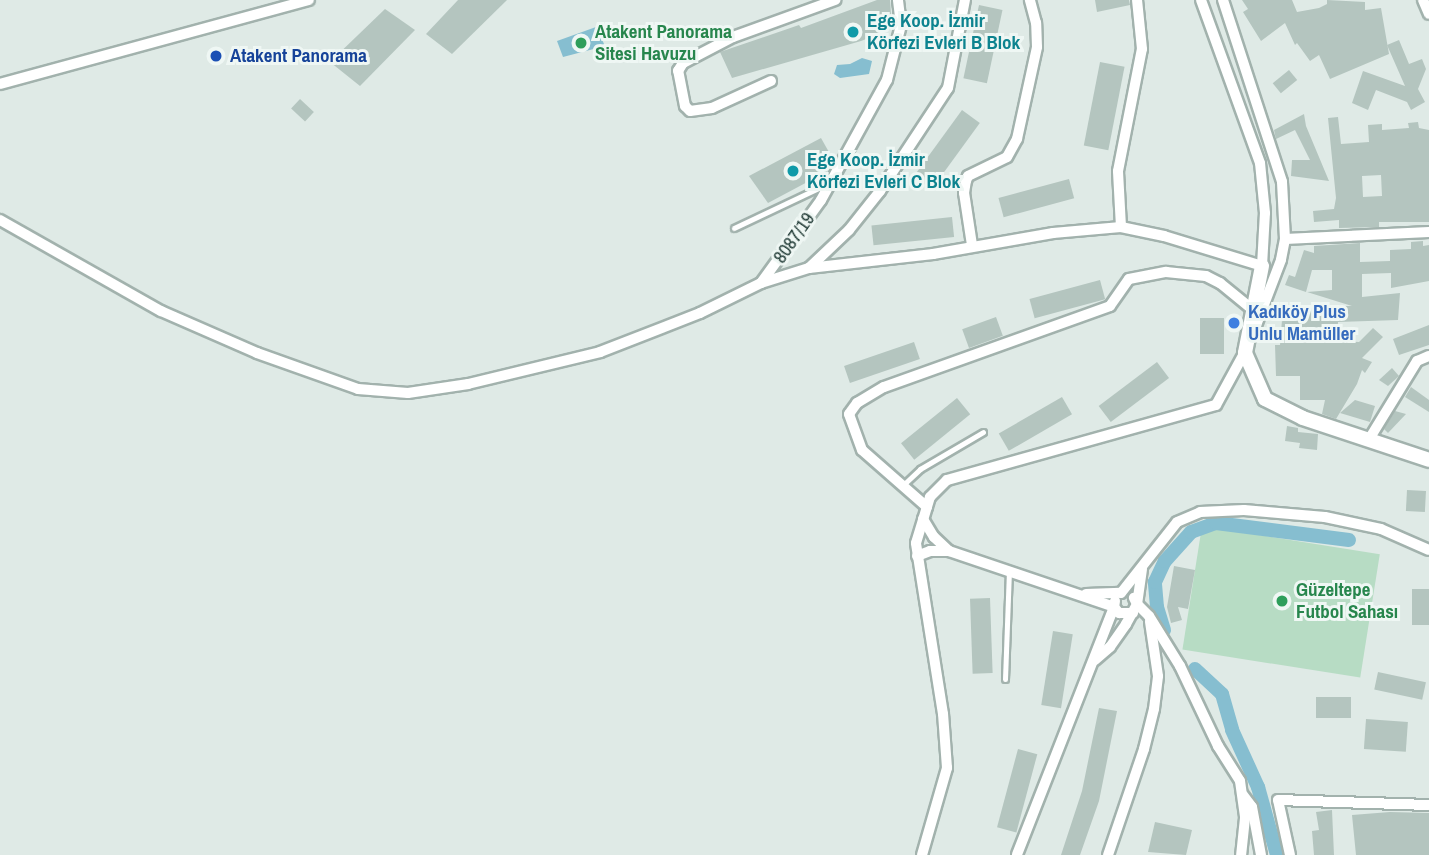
<!DOCTYPE html>
<meta charset="utf-8">
<style>
body{margin:0}
#map{position:relative;width:1429px;height:855px;overflow:hidden;background:#dfeae6;font-family:"Archivo Narrow",sans-serif}
div>[style]{position:absolute}
[style*='--x']{left:calc(var(--x)*1px);top:calc(var(--y)*1px);width:calc(var(--w)*1px);rotate:calc(var(--a)*1deg)}
.green>*{inset:0;background:#b7dcc4;transform-origin:0 0}
.water>*{inset:0;background:#86bed0}
.canal>*{height:14px;margin:-7px;padding:0 7px;transform-origin:7px;border-radius:7px;background:#86bed0}
.building>*{inset:0;background:#b4c5bf;transform-origin:0 0}
.roads{filter:drop-shadow(2px 0 #a2b2ad) drop-shadow(-2px 0 #a2b2ad) drop-shadow(0 2px #a2b2ad) drop-shadow(0 -2px #a2b2ad)}
.service>*{height:5px;margin:-2.5px;padding:0 2.5px;transform-origin:2.5px;border-radius:2.5px;background:#fff}
.minor>*{height:10px;margin:-5px;padding:0 5px;transform-origin:5px;border-radius:5px;background:#fff}
.tertiary>*{height:14px;margin:-7px;padding:0 7px;transform-origin:7px;border-radius:7px;background:#fff}
.dots>*{width:19px;height:19px;translate:-50% -50%;box-sizing:border-box;border:4px solid #eff7f4;border-radius:50%}
span{translate:-50% -50%;white-space:nowrap;text-align:center;line-height:1.15;-webkit-text-stroke:6px #eff7f4;paint-order:stroke}
.culture-label{font-size:19px;color:#0d838f;font-weight:700}
.left{translate:0 -50%;text-align:left}
.leisure-label{font-size:19px;color:#27864d;font-weight:700}
.transit-label{font-size:19px;color:#164399;font-weight:700}
.street-label{font-size:19px;color:#203a35}
.shop-label{font-size:19px;color:#366cbe;font-weight:700}
</style>
<div id="map">
<div class="green">
<div style="left:1202px;top:526px;width:180px;height:125px;rotate:9deg"></div>
</div>
<div class="water">
<div style="clip-path:polygon(596px 27px,605px 46px,563px 57px,557px 41px)"></div>
<div style="clip-path:polygon(862px 58px,872px 61px,869px 74px,840px 78px,834px 74px,837px 65px,850px 64px)"></div>
</div>
<div class="canal">
<div style="--x:1164;--y:630;--w:24;--a:-107"></div>
<div style="--x:1157;--y:607;--w:25;--a:-95"></div>
<div style="--x:1155;--y:582;--w:23;--a:-65"></div>
<div style="--x:1165;--y:561;--w:39;--a:-48"></div>
<div style="--x:1191;--y:532;--w:27;--a:-20"></div>
<div style="--x:1216;--y:523;--w:134;--a:7.3"></div>
<div style="--x:1195;--y:669;--w:37;--a:43"></div>
<div style="--x:1222;--y:694;--w:37;--a:74"></div>
<div style="--x:1232;--y:730;--w:63;--a:65.5"></div>
<div style="--x:1258;--y:787;--w:71;--a:74.4"></div>
</div>
<div class="building">
<div style="clip-path:polygon(458px 0,507px 0,452px 54px,426px 34px)"></div>
<div style="clip-path:polygon(877px 0,890px 0,892px 29px,861px 41px,732px 78px,720px 52px,799px 25px,801px 28px)"></div>
<div style="clip-path:polygon(1095px 0,1129px 0,1130px 5px,1097px 12px)"></div>
<div style="clip-path:polygon(1242px 0,1292px 0,1297px 12px,1319px 8px,1327px 4px,1327px 0,1365px 2px,1365px 10px,1381px 8px,1389px 54px,1330px 79px,1319px 55px,1310px 61px,1297px 43px,1295px 45px,1285px 23px,1261px 41px,1243px 12px,1248px 9px)"></div>
<div style="left:979px;top:5px;width:24px;height:75px;rotate:12deg"></div>
<div style="clip-path:polygon(385px 9px,415px 30px,360px 86px,330px 62px)"></div>
<div style="clip-path:polygon(1399px 40px,1409px 64px,1422px 59px,1426px 69px,1418px 89px,1425px 102px,1411px 110px,1407px 102px,1376px 90px,1368px 110px,1352px 103px,1363px 71px,1405px 86px,1387px 45px)"></div>
<div style="left:1100px;top:62px;width:25px;height:85px;rotate:11deg"></div>
<div style="left:1289px;top:70px;width:13px;height:21px;rotate:51deg"></div>
<div style="left:300px;top:99px;width:19px;height:13px;rotate:43deg"></div>
<div style="left:962px;top:110px;width:22px;height:82px;rotate:36deg"></div>
<div style="clip-path:polygon(1304px 114px,1306px 126px,1329px 181px,1291px 176px,1292px 160px,1310px 160px,1295px 130px,1276px 139px,1274px 130px)"></div>
<div style="clip-path:polygon(evenodd,1338px 117px,1341px 144px,1369px 142px,1368px 125px,1382px 124px,1382px 130px,1409px 128px,1408px 123px,1418px 122px,1419px 128px,1429px 130px,1429px 222px,1379px 222px,1379px 227px,1339px 228px,1339px 220px,1314px 222px,1313px 211px,1334px 209px,1336px 198px,1328px 118px,1338px 117px,1381px 175px,1382px 196px,1363px 197px,1362px 176px,1381px 175px)"></div>
<div style="clip-path:polygon(821px 138px,834px 161px,828px 171px,768px 203px,749px 176px)"></div>
<div style="left:1069px;top:179px;width:20px;height:73px;rotate:75deg"></div>
<div style="left:952px;top:217px;width:20px;height:81px;rotate:84deg"></div>
<div style="clip-path:polygon(1423px 241px,1423px 246px,1429px 245px,1429px 281px,1391px 288px,1391px 273px,1362px 274px,1362px 297px,1400px 293px,1398px 320px,1338px 322px,1337px 341px,1359px 342px,1373px 328px,1383px 337px,1362px 358px,1372px 362px,1365px 373px,1362px 370px,1357px 384px,1336px 419px,1322px 414px,1325px 400px,1300px 400px,1300px 376px,1276px 376px,1275px 345px,1280px 345px,1282px 320px,1291px 321px,1291px 306px,1352px 306px,1307px 292px,1332px 290px,1332px 270px,1312px 270px,1306px 292px,1285px 285px,1289px 275px,1295px 277px,1304px 250px,1314px 253px,1314px 246px,1360px 243px,1360px 262px,1390px 261px,1390px 250px,1411px 249px,1411px 242px)"></div>
<div style="left:1100px;top:280px;width:20px;height:73px;rotate:75deg"></div>
<div style="left:996px;top:317px;width:20px;height:36px;rotate:70deg"></div>
<div style="left:1200px;top:318px;width:24px;height:36px"></div>
<div style="clip-path:polygon(1429px 325px,1429px 345px,1399px 355px,1393px 339px)"></div>
<div style="left:914px;top:342px;width:18px;height:74px;rotate:71deg"></div>
<div style="left:1157px;top:362px;width:20px;height:73px;rotate:53deg"></div>
<div style="clip-path:polygon(1392px 368px,1399px 376px,1388px 386px,1379px 380px)"></div>
<div style="clip-path:polygon(1411px 387px,1429px 400px,1429px 412px,1405px 397px)"></div>
<div style="left:1062px;top:397px;width:20px;height:73px;rotate:60deg"></div>
<div style="left:957px;top:398px;width:21px;height:72px;rotate:51deg"></div>
<div style="clip-path:polygon(1355px 400px,1375px 406px,1370px 422px,1340px 413px)"></div>
<div style="clip-path:polygon(1395px 411px,1406px 414px,1388px 433px,1384px 429px)"></div>
<div style="clip-path:polygon(1287px 426px,1298px 428px,1298px 432px,1318px 434px,1317px 450px,1299px 448px,1300px 443px,1285px 441px)"></div>
<div style="left:1407px;top:490px;width:19px;height:21px;rotate:3deg"></div>
<div style="clip-path:polygon(1174px 566px,1195px 570px,1188px 609px,1178px 607px,1182px 620px,1171px 623px,1167px 607px)"></div>
<div style="left:1429px;top:589px;width:36px;height:17px;rotate:90deg"></div>
<div style="left:990px;top:598px;width:75px;height:20px;rotate:88deg"></div>
<div style="left:1053px;top:631px;width:20px;height:75px;rotate:9deg"></div>
<div style="left:1378px;top:672px;width:49px;height:18px;rotate:12deg"></div>
<div style="left:1316px;top:697px;width:35px;height:21px"></div>
<div style="clip-path:polygon(1099px 708px,1117px 711px,1099px 801px,1080px 855px,1061px 855px,1082px 791px)"></div>
<div style="left:1366px;top:719px;width:42px;height:30px;rotate:4deg"></div>
<div style="left:1018px;top:749px;width:20px;height:81px;rotate:15deg"></div>
<div style="clip-path:polygon(1332px 810px,1334px 855px,1314px 855px,1312px 831px,1319px 830px,1316px 812px)"></div>
<div style="clip-path:polygon(1390px 812px,1429px 813px,1429px 855px,1356px 855px,1352px 815px)"></div>
<div style="clip-path:polygon(1155px 822px,1192px 830px,1186px 855px,1148px 852px)"></div>
</div>
<div class="roads">
<div class="service">
<div style="--x:734;--y:228;--w:105;--a:-25.3"></div>
<div style="--x:902;--y:486;--w:25;--a:-43"></div>
<div style="--x:920;--y:469;--w:73;--a:-30.4"></div>
<div style="--x:1005;--y:679;--w:108;--a:-87.9"></div>
</div>
<div class="minor">
<div style="--x:1223;--y:0;--w:191;--a:72"></div>
<div style="--x:1282;--y:182;--w:57;--a:87"></div>
<div style="--x:1285;--y:239;--w:21;--a:101"></div>
<div style="--x:1281;--y:260;--w:73;--a:110.9"></div>
<div style="--x:1423;--y:0;--w:15;--a:67"></div>
<div style="--x:771;--y:81;--w:65;--a:155.4"></div>
<div style="--x:712;--y:108;--w:22;--a:172"></div>
<div style="--x:690;--y:111;--w:7;--a:-135"></div>
<div style="--x:685;--y:106;--w:36;--a:-101"></div>
<div style="--x:678;--y:71;--w:9;--a:-58"></div>
<div style="--x:683;--y:63;--w:56;--a:-27.5"></div>
<div style="--x:733;--y:37;--w:109;--a:-19.9"></div>
<div style="--x:0;--y:84;--w:320;--a:-15.2"></div>
<div style="--x:0;--y:220;--w:185;--a:29.5"></div>
<div style="--x:161;--y:311;--w:105;--a:23.6"></div>
<div style="--x:257;--y:353;--w:107;--a:19.6"></div>
<div style="--x:358;--y:389;--w:50;--a:4.6"></div>
<div style="--x:408;--y:393;--w:61;--a:-8.5"></div>
<div style="--x:468;--y:384;--w:136;--a:-13.6"></div>
<div style="--x:600;--y:352;--w:107;--a:-21.3"></div>
<div style="--x:700;--y:313;--w:68;--a:-26.2"></div>
<div style="--x:761;--y:283;--w:50;--a:-17.4"></div>
<div style="--x:809;--y:268;--w:125;--a:-6.4"></div>
<div style="--x:933;--y:254;--w:122;--a:-9.9"></div>
<div style="--x:1053;--y:233;--w:68;--a:-5"></div>
<div style="--x:1121;--y:227;--w:44;--a:11.8"></div>
<div style="--x:1164;--y:236;--w:102;--a:17"></div>
<div style="--x:1262;--y:266;--w:53;--a:-86.8"></div>
<div style="--x:1265;--y:213;--w:50;--a:-95.7"></div>
<div style="--x:1260;--y:163;--w:173;--a:-109.9"></div>
<div style="--x:1121;--y:227;--w:56;--a:-93.1"></div>
<div style="--x:1118;--y:171;--w:124;--a:-78.9"></div>
<div style="--x:1142;--y:49;--w:49;--a:-95.8"></div>
<div style="--x:1285;--y:239;--w:144;--a:-2.8"></div>
<div style="--x:972;--y:245;--w:53;--a:-98.7"></div>
<div style="--x:964;--y:193;--w:12;--a:-81"></div>
<div style="--x:966;--y:181;--w:5;--a:-68"></div>
<div style="--x:968;--y:176;--w:43;--a:-26"></div>
<div style="--x:1007;--y:157;--w:21;--a:-61"></div>
<div style="--x:1017;--y:139;--w:94;--a:-77.7"></div>
<div style="--x:1037;--y:47;--w:24;--a:-92"></div>
<div style="--x:1036;--y:23;--w:24;--a:-105"></div>
<div style="--x:809;--y:268;--w:55;--a:-43.5"></div>
<div style="--x:849;--y:230;--w:50;--a:-51.5"></div>
<div style="--x:880;--y:191;--w:123;--a:-56.6"></div>
<div style="--x:948;--y:88;--w:90;--a:-79.1"></div>
<div style="--x:761;--y:283;--w:102;--a:-54.1"></div>
<div style="--x:821;--y:200;--w:137;--a:-61.2"></div>
<div style="--x:887;--y:80;--w:57;--a:-75.7"></div>
<div style="--x:901;--y:25;--w:25;--a:-97"></div>
<div style="--x:1368;--y:441;--w:94;--a:-58.5"></div>
<div style="--x:1417;--y:361;--w:13;--a:-23"></div>
<div style="--x:927;--y:507;--w:86;--a:-138.8"></div>
<div style="--x:862;--y:450;--w:38;--a:-110"></div>
<div style="--x:849;--y:414;--w:14;--a:-54"></div>
<div style="--x:857;--y:403;--w:31;--a:-31"></div>
<div style="--x:884;--y:387;--w:240;--a:-19.7"></div>
<div style="--x:1110;--y:306;--w:33;--a:-55"></div>
<div style="--x:1129;--y:279;--w:38;--a:-11"></div>
<div style="--x:1166;--y:272;--w:40;--a:5.7"></div>
<div style="--x:1206;--y:276;--w:16;--a:27"></div>
<div style="--x:1220;--y:283;--w:43;--a:39.3"></div>
<div style="--x:923;--y:519;--w:21;--a:59"></div>
<div style="--x:934;--y:537;--w:21;--a:43"></div>
<div style="--x:917;--y:556;--w:14;--a:-21"></div>
<div style="--x:930;--y:551;--w:19;--a:0"></div>
<div style="--x:949;--y:551;--w:174;--a:18.7"></div>
<div style="--x:1114;--y:607;--w:266;--a:111.4"></div>
<div style="--x:1142;--y:569;--w:35;--a:98"></div>
<div style="--x:1137;--y:604;--w:17;--a:45"></div>
<div style="--x:1149;--y:616;--w:59;--a:58.2"></div>
<div style="--x:1180;--y:666;--w:89;--a:64.6"></div>
<div style="--x:1218;--y:746;--w:41;--a:57.8"></div>
<div style="--x:1240;--y:781;--w:37;--a:82"></div>
<div style="--x:1245;--y:818;--w:37;--a:96"></div>
<div style="--x:1086;--y:594;--w:35;--a:-2"></div>
<div style="--x:1121;--y:593;--w:90;--a:-51.7"></div>
<div style="--x:1177;--y:522;--w:25;--a:-23"></div>
<div style="--x:1200;--y:512;--w:44;--a:-2.6"></div>
<div style="--x:1244;--y:510;--w:81;--a:4.9"></div>
<div style="--x:1325;--y:517;--w:57;--a:12.1"></div>
<div style="--x:1381;--y:529;--w:52;--a:23.6"></div>
<div style="--x:1115;--y:601;--w:6;--a:99"></div>
<div style="--x:1114;--y:607;--w:8;--a:50"></div>
<div style="--x:1119;--y:613;--w:14;--a:0"></div>
<div style="--x:1095;--y:660;--w:20;--a:-41"></div>
<div style="--x:1110;--y:647;--w:28;--a:-55"></div>
<div style="--x:1126;--y:624;--w:23;--a:-61"></div>
<div style="--x:1137;--y:604;--w:7;--a:-117"></div>
<div style="--x:1243;--y:795;--w:15;--a:53"></div>
<div style="--x:1252;--y:807;--w:49;--a:79.4"></div>
<div style="--x:922;--y:855;--w:91;--a:-74"></div>
<div style="--x:947;--y:768;--w:54;--a:-94.2"></div>
<div style="--x:943;--y:714;--w:173;--a:-99"></div>
<div style="--x:916;--y:543;--w:48;--a:-73.1"></div>
<div style="--x:930;--y:497;--w:24;--a:-45"></div>
<div style="--x:947;--y:480;--w:279;--a:-15.6"></div>
<div style="--x:1216;--y:405;--w:63;--a:-61.4"></div>
<div style="--x:1108;--y:855;--w:112;--a:-71.2"></div>
<div style="--x:1144;--y:749;--w:41;--a:-76"></div>
<div style="--x:1154;--y:709;--w:33;--a:-83"></div>
<div style="--x:1158;--y:676;--w:55;--a:-98.4"></div>
<div style="--x:1290;--y:855;--w:56;--a:-102.3"></div>
<div style="--x:1278;--y:800;--w:151;--a:1.9"></div>
</div>
<div class="tertiary">
<div style="--x:1262;--y:266;--w:89;--a:101.1"></div>
<div style="--x:1245;--y:353;--w:50;--a:66.5"></div>
<div style="--x:1265;--y:399;--w:42;--a:26.6"></div>
<div style="--x:1303;--y:418;--w:133;--a:18.4"></div>
</div>
</div>
<div class="dots">
<div style="left:853px;top:32px;background:#0f9aa8"></div>
<div style="left:581px;top:43px;background:#2e9e5b"></div>
<div style="left:216px;top:56px;background:#1a4fb4"></div>
<div style="left:793px;top:171px;background:#0f9aa8"></div>
<div style="left:1234px;top:323px;background:#3f7fe0"></div>
<div style="left:1282px;top:601px;background:#2e9e5b"></div>
</div>
<div class="culture-label">
<span class="left" style="left:867px;top:32px">Ege Koop. İzmir<br>Körfezi Evleri B Blok</span>
<span class="left" style="left:807px;top:171px">Ege Koop. İzmir<br>Körfezi Evleri C Blok</span>
</div>
<div class="leisure-label">
<span class="left" style="left:595px;top:43px">Atakent Panorama<br>Sitesi Havuzu</span>
<span class="left" style="left:1296px;top:601px">Güzeltepe<br>Futbol Sahası</span>
</div>
<div class="transit-label">
<span class="left" style="left:230px;top:56px">Atakent Panorama</span>
</div>
<div class="street-label">
<span style="left:794px;top:238px;rotate:-55deg">8087/19</span>
</div>
<div class="shop-label">
<span class="left" style="left:1248px;top:323px">Kadıköy Plus<br>Unlu Mamüller</span>
</div>
</div>
